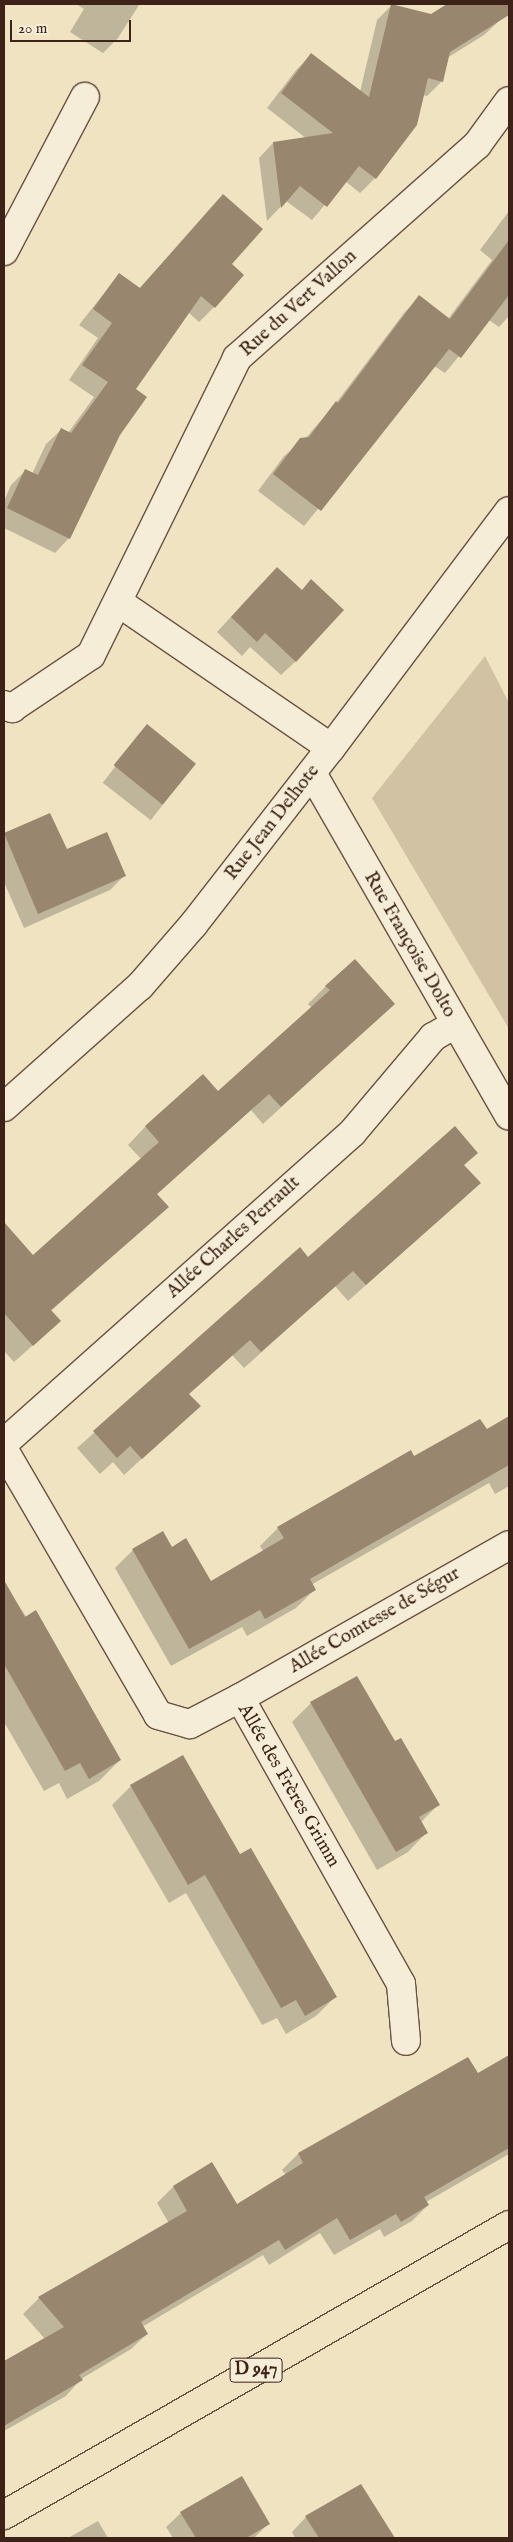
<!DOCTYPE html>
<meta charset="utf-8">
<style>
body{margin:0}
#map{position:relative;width:513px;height:2542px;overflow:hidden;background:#efe3c1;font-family:"IM FELL English",serif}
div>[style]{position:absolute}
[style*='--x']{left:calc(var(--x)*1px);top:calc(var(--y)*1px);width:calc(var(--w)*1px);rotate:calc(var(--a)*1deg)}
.green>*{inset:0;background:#d1c2a4}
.shadow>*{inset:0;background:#0003;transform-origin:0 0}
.building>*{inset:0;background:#99866f;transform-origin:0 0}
.roads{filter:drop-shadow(1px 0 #695242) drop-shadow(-1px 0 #695242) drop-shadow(0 1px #695242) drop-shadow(0 -1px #695242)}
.street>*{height:28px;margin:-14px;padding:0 14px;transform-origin:14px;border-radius:14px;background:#f5edd7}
.primary>*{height:28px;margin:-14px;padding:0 14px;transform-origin:14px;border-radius:14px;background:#efe3c1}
span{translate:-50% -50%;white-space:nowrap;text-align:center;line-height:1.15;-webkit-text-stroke:4px #f5edd7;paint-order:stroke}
.shield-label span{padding:1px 4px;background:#f5edd7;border:1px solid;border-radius:4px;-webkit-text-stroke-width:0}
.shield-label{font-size:18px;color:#3c2217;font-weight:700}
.street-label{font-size:19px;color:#3c2217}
.frame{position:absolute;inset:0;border:5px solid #3c2217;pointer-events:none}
.scale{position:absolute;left:10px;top:20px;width:121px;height:22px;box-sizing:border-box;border:2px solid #3c2217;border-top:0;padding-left:6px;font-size:15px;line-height:18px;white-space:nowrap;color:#3c2217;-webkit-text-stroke:4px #f5edd7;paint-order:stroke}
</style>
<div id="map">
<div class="green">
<div style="clip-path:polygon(485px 656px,509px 703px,509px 1029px,372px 798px)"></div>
</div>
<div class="shadow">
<div style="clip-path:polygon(76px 4px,137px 4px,139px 5px,118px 38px,103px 53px,70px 32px,84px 9px)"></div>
<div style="clip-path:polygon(449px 4px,504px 4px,495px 15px,499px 21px,484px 35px,447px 58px,442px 81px,427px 96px,423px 95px,416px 124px,375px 178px,360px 193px,345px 181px,312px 220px,286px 201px,267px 221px,259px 158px,273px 143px,307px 139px,267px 108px,296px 70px,311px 55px,360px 92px,377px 20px,391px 6px,431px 15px)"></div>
<div style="clip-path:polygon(223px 196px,214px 307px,199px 322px,188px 312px,134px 389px,119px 434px,69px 538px,55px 553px,4px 528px,4px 501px,11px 485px,25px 471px,32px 474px,46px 444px,61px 430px,68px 433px,94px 397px,69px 380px,98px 338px,79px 325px,119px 274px,139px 289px)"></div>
<div style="clip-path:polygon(509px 211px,509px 316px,499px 327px,489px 320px,445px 373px,434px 366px,304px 526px,258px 491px,284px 456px,305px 439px,336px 403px,404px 313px,419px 297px,448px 319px,492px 260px,480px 250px)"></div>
<div style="clip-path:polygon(262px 583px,296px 661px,281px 675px,250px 647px,242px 656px,217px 632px)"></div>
<div style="left:147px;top:726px;width:61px;height:72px;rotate:38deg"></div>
<div style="clip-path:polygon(50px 815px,66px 851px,124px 876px,110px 890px,24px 928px,4px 882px,4px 834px)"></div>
<div style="clip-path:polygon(326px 986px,393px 1004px,263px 1124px,251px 1110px,156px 1195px,167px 1207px,51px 1311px,41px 1338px,14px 1362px,4px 1351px,4px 1224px,33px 1257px,142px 1160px,128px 1145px,145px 1127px,203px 1076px,218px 1092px,312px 1008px,308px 1004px)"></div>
<div style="clip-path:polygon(476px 1153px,463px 1166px,479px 1183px,462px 1200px,348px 1301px,335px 1286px,244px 1368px,232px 1355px,188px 1394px,199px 1406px,124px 1475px,113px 1462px,100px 1474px,77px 1448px,300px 1249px,308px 1258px)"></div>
<div style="clip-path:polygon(509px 1418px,509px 1486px,495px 1494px,489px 1483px,311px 1585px,314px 1590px,296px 1608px,247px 1636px,242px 1627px,171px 1666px,115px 1568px,133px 1550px,171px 1549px,210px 1582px,263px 1551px,260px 1546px,278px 1528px,414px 1458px,486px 1431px)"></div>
<div style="clip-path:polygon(4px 1583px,120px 1760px,99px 1781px,67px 1799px,59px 1783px,44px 1791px,4px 1722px)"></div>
<div style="clip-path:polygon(311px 1703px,394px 1743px,438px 1805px,420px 1823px,426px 1833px,408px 1852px,377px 1870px,292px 1722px)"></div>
<div style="clip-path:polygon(131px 1786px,239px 1856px,335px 1997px,316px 2016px,286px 2034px,277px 2018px,262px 2025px,186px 1893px,169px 1903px,112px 1805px)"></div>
<div style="clip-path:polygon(509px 2057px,509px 2154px,426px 2202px,428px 2205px,412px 2221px,384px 2237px,380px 2229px,334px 2255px,320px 2233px,269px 2265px,263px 2255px,142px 2327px,147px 2334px,131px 2349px,81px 2379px,66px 2396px,4px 2431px,4px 2362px,45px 2339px,23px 2314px,39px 2298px,169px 2223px,157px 2203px,173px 2187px,212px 2164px,237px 2206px,286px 2175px,282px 2170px,298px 2154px,468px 2059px,477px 2075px)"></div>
<div style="clip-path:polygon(361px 2485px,393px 2538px,295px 2538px,292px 2532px,306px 2517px)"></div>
<div style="clip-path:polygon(181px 2513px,268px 2524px,254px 2538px,173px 2538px,166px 2527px)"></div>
<div style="clip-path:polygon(98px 2521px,108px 2538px,68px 2538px)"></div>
</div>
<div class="building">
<div style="clip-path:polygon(391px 4px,431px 14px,447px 4px,509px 4px,509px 15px,450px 52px,443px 82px,428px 78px,417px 125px,376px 179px,359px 166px,327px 207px,300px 186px,281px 208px,273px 142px,333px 133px,281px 93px,311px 53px,369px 97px)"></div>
<div style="clip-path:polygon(223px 194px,263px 229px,232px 264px,244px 275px,215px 308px,201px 296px,136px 389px,147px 397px,120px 435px,70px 539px,7px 508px,25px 469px,38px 475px,61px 428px,71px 433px,108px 382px,82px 365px,112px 323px,93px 309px,119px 273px,140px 288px)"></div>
<div style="clip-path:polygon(509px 240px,509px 295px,461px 358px,449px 349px,321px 511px,273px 474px,300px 438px,309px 437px,336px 401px,338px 403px,419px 295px,450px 319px)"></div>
<div style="clip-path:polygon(277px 567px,302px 590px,311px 579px,344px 610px,296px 662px,265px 633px,257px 642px,231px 617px)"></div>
<div style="left:147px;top:724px;width:63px;height:53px;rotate:39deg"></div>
<div style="clip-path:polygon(50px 813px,67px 849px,107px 832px,126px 876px,38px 914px,4px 833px)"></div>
<div style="clip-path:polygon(355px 959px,395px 1004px,281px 1107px,269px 1094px,157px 1194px,169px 1207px,51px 1310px,61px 1321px,33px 1346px,4px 1313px,4px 1222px,33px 1255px,159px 1142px,145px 1126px,203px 1074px,218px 1091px,330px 990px,325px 986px)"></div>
<div style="clip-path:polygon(455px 1126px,478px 1153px,464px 1165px,481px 1183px,366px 1285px,353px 1271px,261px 1352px,250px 1340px,189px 1394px,201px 1406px,142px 1459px,130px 1446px,117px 1458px,93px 1431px,300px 1247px,308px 1257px)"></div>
<div style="clip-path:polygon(509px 1416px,509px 1465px,310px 1579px,316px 1590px,265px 1619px,260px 1610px,189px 1649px,132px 1549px,163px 1531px,172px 1547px,186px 1538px,211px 1581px,284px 1538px,277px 1527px,411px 1450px,414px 1456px,480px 1419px,487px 1429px)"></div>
<div style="clip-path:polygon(4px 1580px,25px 1617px,36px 1610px,121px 1760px,89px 1779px,80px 1763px,65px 1771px,4px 1664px)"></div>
<div style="clip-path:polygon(357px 1676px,395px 1741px,401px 1738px,440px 1805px,419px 1817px,428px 1833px,396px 1852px,310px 1702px)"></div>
<div style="clip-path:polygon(183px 1755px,240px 1854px,251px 1848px,337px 1997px,305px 2016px,296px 2000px,281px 2008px,205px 1875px,188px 1885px,130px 1785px)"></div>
<div style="clip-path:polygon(509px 2055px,509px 2148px,424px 2197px,429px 2205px,401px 2222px,396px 2214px,350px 2240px,337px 2218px,285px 2250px,279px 2240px,141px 2322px,148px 2334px,79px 2375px,83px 2380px,4px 2426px,4px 2361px,64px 2327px,38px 2297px,187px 2211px,173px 2186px,212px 2162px,237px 2204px,303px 2163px,298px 2153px,468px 2057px,478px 2073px)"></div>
<div style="clip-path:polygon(242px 2476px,270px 2524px,246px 2538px,196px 2538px,180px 2512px)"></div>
<div style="clip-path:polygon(361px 2484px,395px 2538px,319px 2538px,305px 2516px)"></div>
</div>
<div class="roads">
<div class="street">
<div style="--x:4;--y:251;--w:174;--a:-62.3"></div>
<div style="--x:118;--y:602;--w:258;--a:34.4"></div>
<div style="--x:4;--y:705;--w:9;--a:21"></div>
<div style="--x:12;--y:708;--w:95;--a:-33.9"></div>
<div style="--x:91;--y:655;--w:331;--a:-63.8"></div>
<div style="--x:237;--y:358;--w:321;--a:-41.6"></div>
<div style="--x:477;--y:145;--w:54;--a:-54"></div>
<div style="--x:312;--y:773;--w:395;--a:60.1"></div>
<div style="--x:4;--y:1107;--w:182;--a:-41.7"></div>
<div style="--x:140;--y:986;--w:81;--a:-49"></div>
<div style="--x:193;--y:925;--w:224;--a:-52.1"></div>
<div style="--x:331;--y:748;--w:296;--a:-53.1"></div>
<div style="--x:4;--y:1443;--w:466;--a:-41.7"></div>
<div style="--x:352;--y:1133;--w:126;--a:-49.8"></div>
<div style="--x:433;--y:1037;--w:24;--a:-30"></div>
<div style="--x:4;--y:1450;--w:306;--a:59.8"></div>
<div style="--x:158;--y:1715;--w:33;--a:16"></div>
<div style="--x:190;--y:1724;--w:56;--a:-27.5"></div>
<div style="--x:240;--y:1698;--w:328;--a:60.6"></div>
<div style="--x:401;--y:1984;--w:57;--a:85"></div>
<div style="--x:240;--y:1698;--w:309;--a:-29.6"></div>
</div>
<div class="primary">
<div style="--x:4;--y:2515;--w:582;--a:-29.87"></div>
</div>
</div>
<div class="shield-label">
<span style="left:256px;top:2370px">D 947</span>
</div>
<div class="street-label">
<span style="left:299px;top:304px;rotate:-42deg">Rue du Vert Vallon</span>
<span style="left:273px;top:823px;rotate:-52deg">Rue Jean Delhote</span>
<span style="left:409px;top:945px;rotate:60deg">Rue Françoise Dolto</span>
<span style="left:234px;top:1238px;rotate:-42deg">Allée Charles Perrault</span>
<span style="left:375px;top:1621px;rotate:-30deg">Allée Comtesse de Ségur</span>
<span style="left:288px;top:1786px;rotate:60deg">Allée des Frères Grimm</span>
</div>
<div class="frame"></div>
<div class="scale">20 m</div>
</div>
